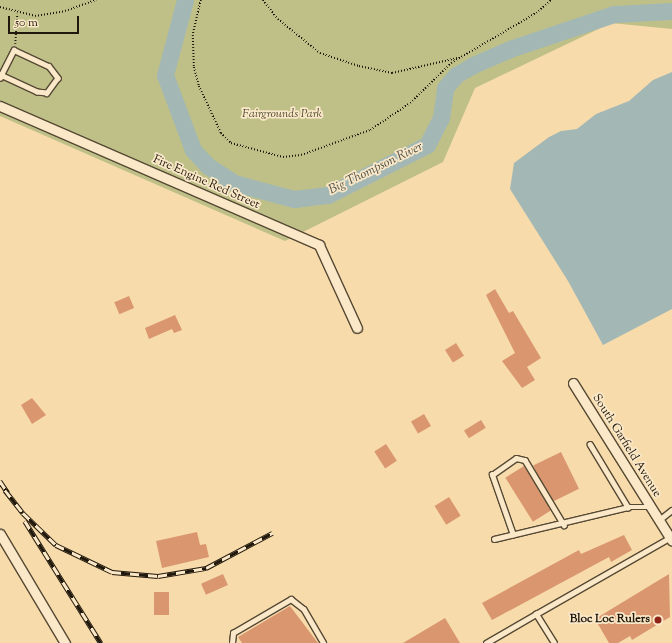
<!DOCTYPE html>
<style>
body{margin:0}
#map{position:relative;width:672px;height:643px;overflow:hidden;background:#f7dbab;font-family:"Sorts Mill Goudy",serif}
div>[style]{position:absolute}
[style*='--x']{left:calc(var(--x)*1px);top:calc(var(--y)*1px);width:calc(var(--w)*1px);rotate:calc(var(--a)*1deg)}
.green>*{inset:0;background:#bec088}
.water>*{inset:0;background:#a3b8b5}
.river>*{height:17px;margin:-8.5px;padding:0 8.5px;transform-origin:8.5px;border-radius:8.5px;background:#a3b8b5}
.building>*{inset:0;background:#da976f;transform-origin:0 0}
.path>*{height:1.5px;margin-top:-0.75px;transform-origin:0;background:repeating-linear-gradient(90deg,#20180c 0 1px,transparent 0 3px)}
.roads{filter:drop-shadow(1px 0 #564934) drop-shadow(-1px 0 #564934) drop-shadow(0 1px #564934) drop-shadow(0 -1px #564934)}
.service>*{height:4.5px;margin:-2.25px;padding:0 2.25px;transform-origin:2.25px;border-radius:2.25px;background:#fae8c8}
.minor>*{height:9px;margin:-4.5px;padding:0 4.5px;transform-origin:4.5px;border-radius:4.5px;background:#fae8c8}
.rail>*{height:4.5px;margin-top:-2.25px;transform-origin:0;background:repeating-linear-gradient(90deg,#fae8c8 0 9px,#20180c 0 18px);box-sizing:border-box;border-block:1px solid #20180c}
.dots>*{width:11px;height:11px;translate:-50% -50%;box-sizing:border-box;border:2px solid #fae8c8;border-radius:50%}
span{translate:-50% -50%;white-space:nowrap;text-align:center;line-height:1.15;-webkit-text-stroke:3.5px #fae8c8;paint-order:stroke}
.park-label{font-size:12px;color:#4f4a31;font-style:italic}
.street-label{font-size:12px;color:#20180c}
.poi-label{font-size:12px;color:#20180c;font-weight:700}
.right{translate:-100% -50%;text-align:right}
.water-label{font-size:13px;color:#4e5047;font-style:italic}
.scale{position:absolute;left:8px;top:16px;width:71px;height:18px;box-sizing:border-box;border:2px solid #20180c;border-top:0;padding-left:5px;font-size:12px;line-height:14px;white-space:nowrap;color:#20180c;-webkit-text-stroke:3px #fae8c8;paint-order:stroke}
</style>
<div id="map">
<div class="green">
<div style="clip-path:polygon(0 0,672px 0,672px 29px,611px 23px,475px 88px,443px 162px,285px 241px,0 116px)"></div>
</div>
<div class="water">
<div style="clip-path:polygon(672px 72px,672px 309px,603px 345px,568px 281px,510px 189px,514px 163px,549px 137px,561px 131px,577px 129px,596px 114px,629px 101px,653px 80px)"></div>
</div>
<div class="river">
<div style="--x:185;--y:0;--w:78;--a:104.9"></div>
<div style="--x:165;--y:75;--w:80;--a:69.5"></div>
<div style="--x:193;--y:150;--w:22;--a:47"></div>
<div style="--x:208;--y:166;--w:31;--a:33"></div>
<div style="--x:234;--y:183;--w:62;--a:14.9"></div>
<div style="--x:294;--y:199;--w:34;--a:-7"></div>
<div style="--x:328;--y:195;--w:111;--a:-26.8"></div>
<div style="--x:427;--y:145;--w:30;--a:-63"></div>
<div style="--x:441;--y:118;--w:30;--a:-82"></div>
<div style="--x:445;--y:88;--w:17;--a:-50"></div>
<div style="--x:456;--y:75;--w:20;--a:-30"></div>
<div style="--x:473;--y:65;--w:40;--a:-23.4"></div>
<div style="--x:510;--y:49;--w:110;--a:-18.6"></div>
<div style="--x:614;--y:14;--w:58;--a:-3"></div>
</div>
<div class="building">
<div style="clip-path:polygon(495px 289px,509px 313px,513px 311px,541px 358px,527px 367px,535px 380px,522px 388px,502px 361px,515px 353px,486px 295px)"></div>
<div style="left:129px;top:296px;width:13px;height:16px;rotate:67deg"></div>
<div style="clip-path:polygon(175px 315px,182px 330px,174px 333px,172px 329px,149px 339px,145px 328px)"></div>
<div style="left:456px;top:343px;width:15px;height:13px;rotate:58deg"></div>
<div style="clip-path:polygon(32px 398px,46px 415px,32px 424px,21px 405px)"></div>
<div style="left:424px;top:414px;width:14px;height:15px;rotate:60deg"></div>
<div style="left:481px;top:420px;width:9px;height:20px;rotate:58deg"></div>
<div style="left:386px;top:444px;width:20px;height:14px;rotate:57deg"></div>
<div style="left:561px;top:452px;width:41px;height:31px;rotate:64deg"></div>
<div style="left:524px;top:466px;width:52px;height:22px;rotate:58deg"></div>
<div style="left:449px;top:497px;width:22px;height:17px;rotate:58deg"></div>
<div style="clip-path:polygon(197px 532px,200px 545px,206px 544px,209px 557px,162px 568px,156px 541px)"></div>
<div style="clip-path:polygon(624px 535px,632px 550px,611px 562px,609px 557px,492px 620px,482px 603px,579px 550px,581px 554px)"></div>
<div style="left:223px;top:574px;width:12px;height:24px;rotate:66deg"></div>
<div style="clip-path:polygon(669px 574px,670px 617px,632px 640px,630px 636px,618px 643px,609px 643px,595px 619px)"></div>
<div style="left:154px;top:592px;width:15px;height:23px"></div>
<div style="clip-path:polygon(290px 606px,318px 643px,242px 643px,238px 637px)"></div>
<div style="clip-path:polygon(445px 618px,460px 643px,403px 643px)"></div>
</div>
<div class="path">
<div style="--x:201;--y:0;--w:36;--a:103"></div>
<div style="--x:193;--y:35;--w:32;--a:88"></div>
<div style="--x:194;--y:67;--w:20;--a:75"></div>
<div style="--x:199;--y:86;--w:52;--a:64.9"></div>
<div style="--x:221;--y:133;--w:14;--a:45"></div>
<div style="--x:231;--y:143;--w:54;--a:15.1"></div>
<div style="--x:283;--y:157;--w:18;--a:-6"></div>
<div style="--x:301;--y:155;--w:73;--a:-19.9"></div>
<div style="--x:370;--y:130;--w:48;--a:-34"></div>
<div style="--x:410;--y:103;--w:57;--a:-44.3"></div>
<div style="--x:451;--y:63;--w:99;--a:-30.5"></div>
<div style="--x:536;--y:13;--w:20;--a:-41"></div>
<div style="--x:263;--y:0;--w:24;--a:52"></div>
<div style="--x:278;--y:19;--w:54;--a:39"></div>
<div style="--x:320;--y:53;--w:41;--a:18.4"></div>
<div style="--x:359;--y:66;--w:34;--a:12"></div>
<div style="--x:392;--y:73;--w:67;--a:-13"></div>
<div style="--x:0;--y:7;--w:36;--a:14"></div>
<div style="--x:35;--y:16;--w:30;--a:-9"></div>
<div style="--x:65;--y:11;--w:33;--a:-20"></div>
<div style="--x:15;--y:44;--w:30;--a:-86"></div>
</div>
<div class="roads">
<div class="service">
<div style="--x:0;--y:78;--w:3;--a:-72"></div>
<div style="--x:1;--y:75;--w:28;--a:-63"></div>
<div style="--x:14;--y:50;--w:38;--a:25"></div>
<div style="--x:49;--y:66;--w:15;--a:53"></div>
<div style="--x:58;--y:78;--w:19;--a:126"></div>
<div style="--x:47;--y:93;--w:10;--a:-174"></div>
<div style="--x:37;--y:92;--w:40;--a:-155"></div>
<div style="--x:590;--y:444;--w:74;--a:58.9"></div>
<div style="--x:659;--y:520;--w:16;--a:-38"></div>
<div style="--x:513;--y:535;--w:64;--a:-109.3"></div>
<div style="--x:492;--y:475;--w:29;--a:-35"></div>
<div style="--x:516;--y:458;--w:9;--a:13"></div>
<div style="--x:525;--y:460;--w:76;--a:59"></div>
<div style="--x:494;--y:539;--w:138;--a:-13.4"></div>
<div style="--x:628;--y:507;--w:21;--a:0"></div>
<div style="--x:232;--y:643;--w:10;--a:-84"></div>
<div style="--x:233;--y:633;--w:67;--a:-30.4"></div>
<div style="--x:291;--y:599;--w:16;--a:38"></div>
<div style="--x:304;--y:609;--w:39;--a:60"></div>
<div style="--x:486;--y:643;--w:58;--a:-30.1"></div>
<div style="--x:554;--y:643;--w:34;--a:-122"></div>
<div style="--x:536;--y:614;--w:155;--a:-29.7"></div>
</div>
<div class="minor">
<div style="--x:0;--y:106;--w:348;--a:23.5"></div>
<div style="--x:319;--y:245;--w:91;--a:65.4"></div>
<div style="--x:573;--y:383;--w:186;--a:57.9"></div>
<div style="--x:0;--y:534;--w:127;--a:59.2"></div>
</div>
</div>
<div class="rail">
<div style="--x:0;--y:481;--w:14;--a:56"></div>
<div style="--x:5;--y:490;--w:29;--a:52"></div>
<div style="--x:23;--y:513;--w:46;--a:44.1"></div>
<div style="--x:56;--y:545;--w:62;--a:25.7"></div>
<div style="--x:112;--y:572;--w:46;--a:5"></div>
<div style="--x:158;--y:576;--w:49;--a:-9.5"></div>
<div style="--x:206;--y:568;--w:75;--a:-27.9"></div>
<div style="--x:25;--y:521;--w:144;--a:58.1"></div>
</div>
<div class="dots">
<div style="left:658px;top:620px;background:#8f2418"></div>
</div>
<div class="park-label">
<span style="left:282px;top:115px">Fairgrounds Park</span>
</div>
<div class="street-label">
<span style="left:206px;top:183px;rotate:24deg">Fire Engine Red Street</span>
<span style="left:626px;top:446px;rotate:58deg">South Garfield Avenue</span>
</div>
<div class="poi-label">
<span class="right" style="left:650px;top:620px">Bloc Loc Rulers</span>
</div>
<div class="water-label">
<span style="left:376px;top:169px;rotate:-26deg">Big Thompson River</span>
</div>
<div class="scale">50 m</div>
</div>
